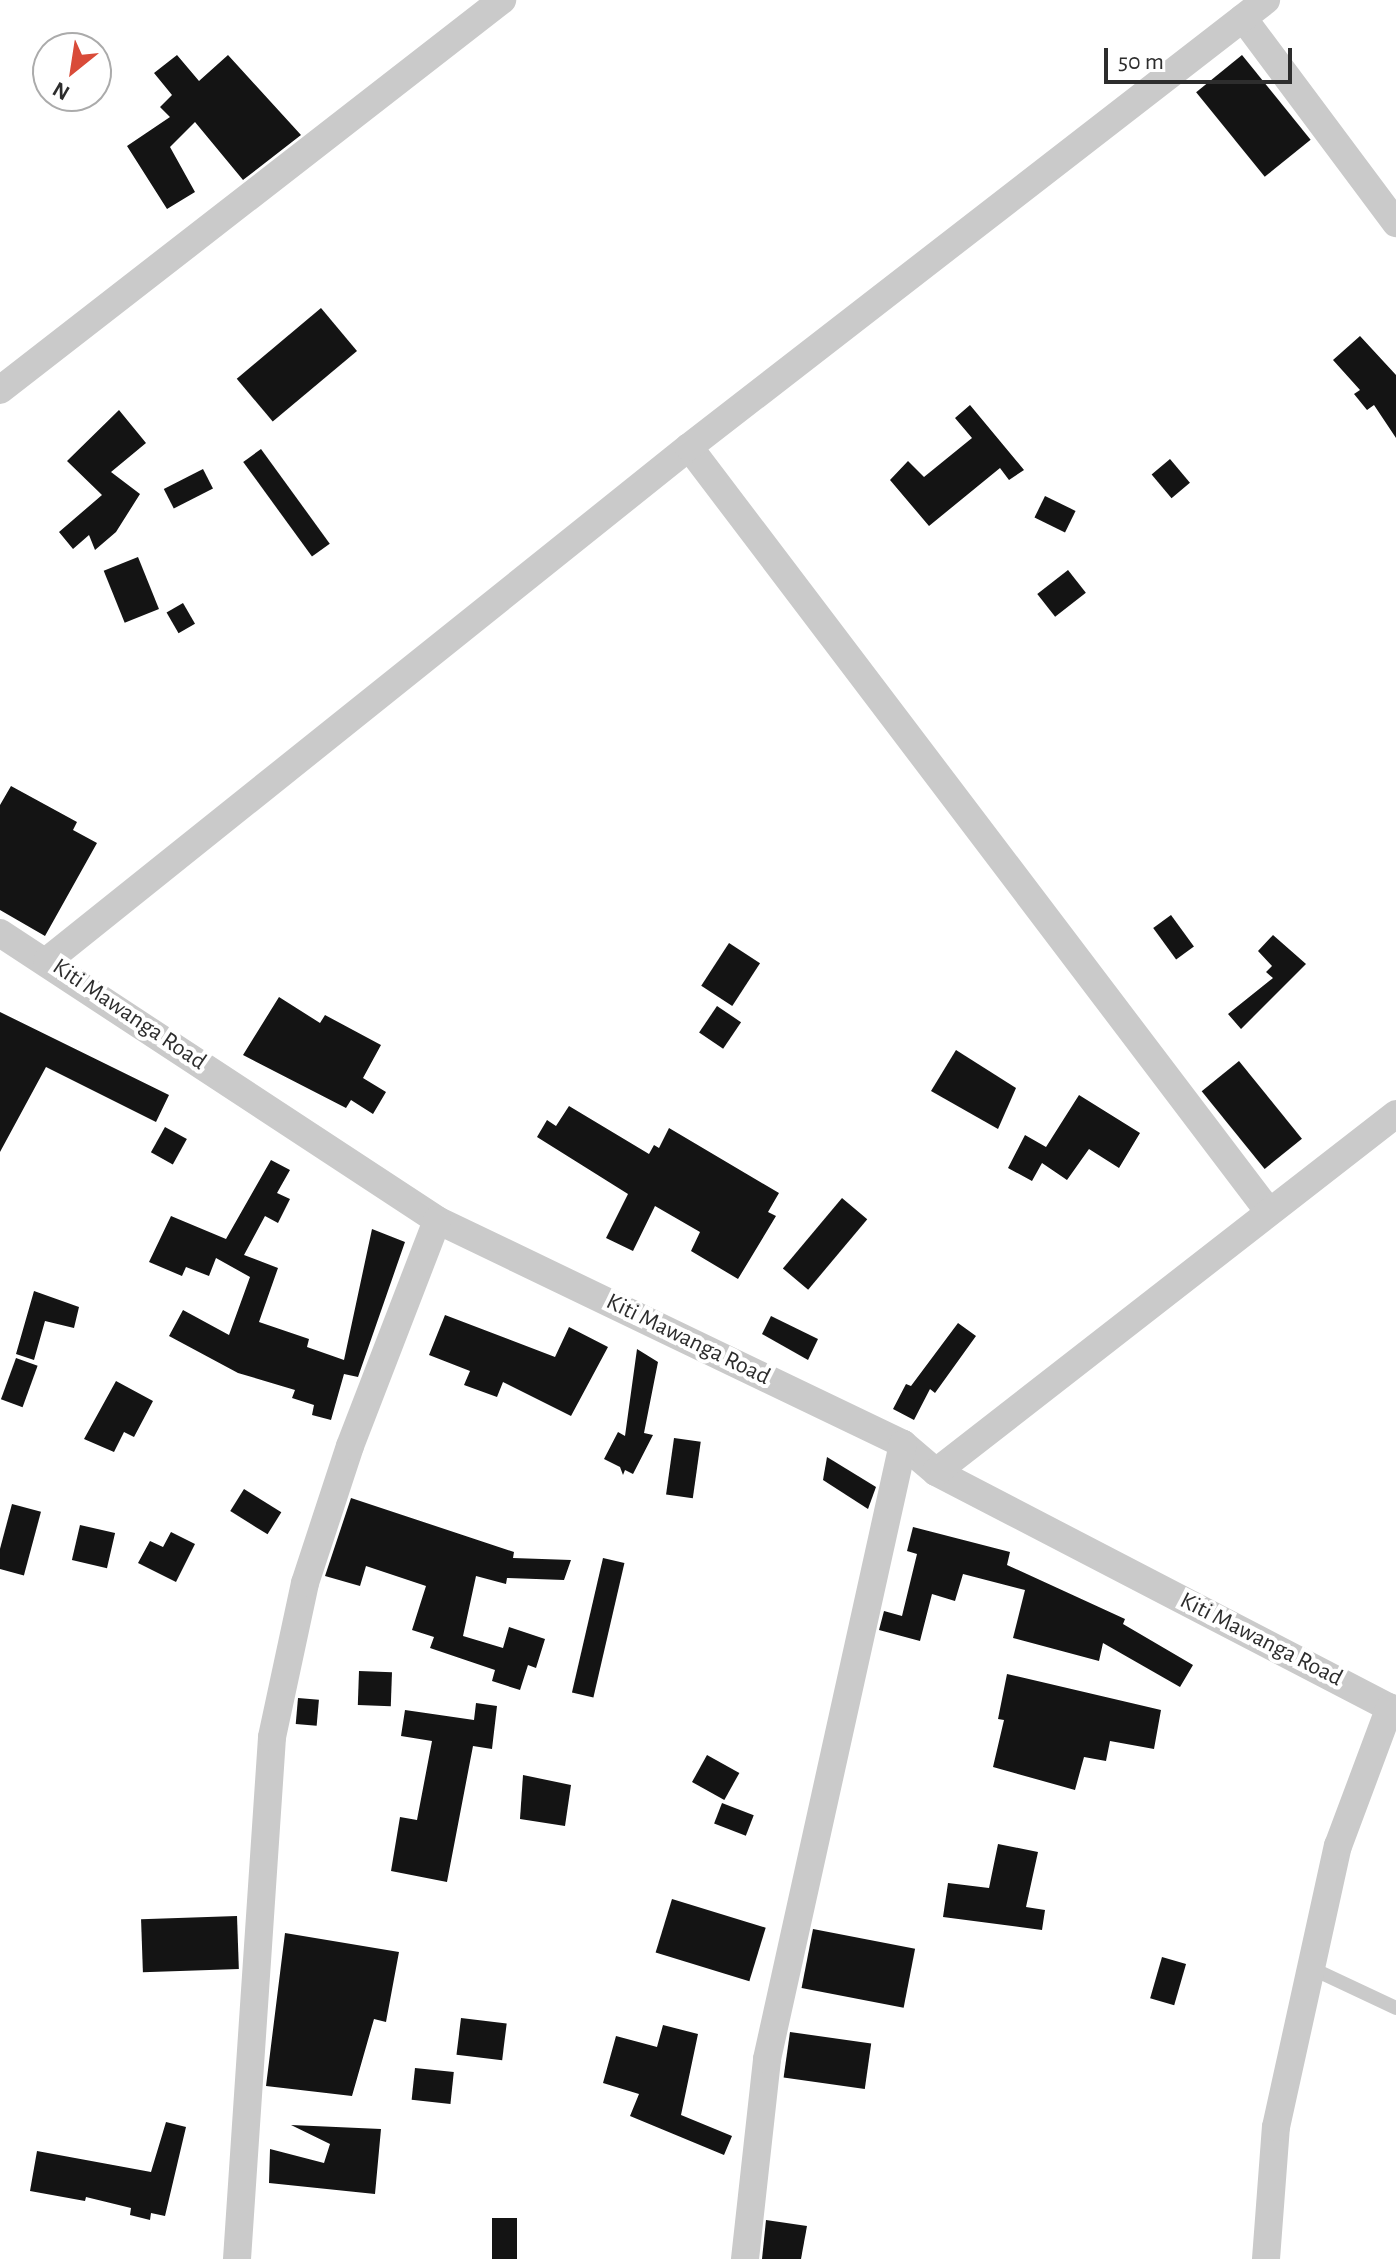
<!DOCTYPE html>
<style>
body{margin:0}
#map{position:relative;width:1396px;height:2259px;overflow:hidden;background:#fff;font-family:"Alegreya Sans",sans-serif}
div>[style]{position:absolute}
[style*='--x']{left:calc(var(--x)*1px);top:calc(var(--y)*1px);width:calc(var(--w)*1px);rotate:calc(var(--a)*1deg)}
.building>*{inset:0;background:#141414;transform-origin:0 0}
.lane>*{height:14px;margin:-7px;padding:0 7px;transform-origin:7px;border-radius:7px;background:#cacaca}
.street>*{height:28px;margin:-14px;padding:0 14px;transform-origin:14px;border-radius:14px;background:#cacaca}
span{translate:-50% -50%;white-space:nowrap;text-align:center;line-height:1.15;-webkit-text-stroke:8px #fff;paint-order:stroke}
.street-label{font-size:24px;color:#2d2d2d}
.north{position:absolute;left:32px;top:32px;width:80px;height:80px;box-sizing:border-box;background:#fff;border:2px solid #ababab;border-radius:50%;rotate:210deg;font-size:22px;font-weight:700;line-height:32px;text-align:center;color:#2d2d2d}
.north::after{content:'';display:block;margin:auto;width:28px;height:36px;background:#d94b39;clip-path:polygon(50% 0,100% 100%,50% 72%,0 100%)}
.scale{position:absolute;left:1104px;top:48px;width:188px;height:36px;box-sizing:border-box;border:4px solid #2d2d2d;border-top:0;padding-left:10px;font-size:24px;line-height:28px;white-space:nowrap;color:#2d2d2d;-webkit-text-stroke:6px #fff;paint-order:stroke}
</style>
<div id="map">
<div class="building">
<div style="clip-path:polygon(177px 55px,199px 81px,228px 55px,301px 135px,243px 180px,195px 122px,170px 147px,195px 192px,167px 209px,127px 146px,170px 117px,160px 107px,172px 95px,154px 73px)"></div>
<div style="left:1242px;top:55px;width:109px;height:59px;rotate:51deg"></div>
<div style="left:321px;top:308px;width:56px;height:110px;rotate:50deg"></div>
<div style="clip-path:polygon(1360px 336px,1396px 375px,1396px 438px,1374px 405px,1367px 410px,1354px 394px,1360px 390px,1333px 360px)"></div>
<div style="clip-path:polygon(970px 405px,1024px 470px,1009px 480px,1000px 468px,929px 526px,890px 480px,908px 461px,924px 477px,972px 438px,955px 418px)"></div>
<div style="clip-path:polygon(119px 410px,146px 443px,111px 472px,140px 494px,116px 532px,95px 550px,89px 535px,73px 549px,59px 532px,102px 495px,67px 461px)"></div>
<div style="left:261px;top:449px;width:117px;height:22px;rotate:54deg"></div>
<div style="left:1170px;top:459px;width:31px;height:24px;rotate:50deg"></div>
<div style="left:203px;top:469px;width:22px;height:44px;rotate:63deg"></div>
<div style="left:1045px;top:496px;width:34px;height:24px;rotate:26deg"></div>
<div style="left:138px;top:557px;width:56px;height:37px;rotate:68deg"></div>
<div style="left:1068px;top:570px;width:29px;height:39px;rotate:52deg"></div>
<div style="left:183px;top:603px;width:24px;height:19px;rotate:60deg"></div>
<div style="clip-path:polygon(11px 786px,77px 822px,73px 830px,97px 843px,45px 936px,0 910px,0 805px)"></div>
<div style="left:1171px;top:915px;width:39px;height:22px;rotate:54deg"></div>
<div style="clip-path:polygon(1273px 935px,1306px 964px,1241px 1029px,1228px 1014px,1273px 978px,1266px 972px,1272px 966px,1258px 951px)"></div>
<div style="left:729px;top:943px;width:37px;height:51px;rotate:33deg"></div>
<div style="clip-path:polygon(279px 997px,320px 1023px,325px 1015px,381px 1045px,363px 1078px,386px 1092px,373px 1114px,351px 1100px,346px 1108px,243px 1055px)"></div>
<div style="left:717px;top:1006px;width:29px;height:32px;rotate:34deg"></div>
<div style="clip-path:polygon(0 1012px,169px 1095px,156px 1122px,46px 1067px,0 1152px)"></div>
<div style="clip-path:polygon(956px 1050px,1016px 1088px,998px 1129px,931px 1091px)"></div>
<div style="left:1239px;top:1061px;width:100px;height:48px;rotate:51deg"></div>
<div style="clip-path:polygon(1079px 1095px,1140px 1133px,1119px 1168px,1089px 1149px,1067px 1180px,1042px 1163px,1032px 1181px,1008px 1168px,1025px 1135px,1046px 1147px)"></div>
<div style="clip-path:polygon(569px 1106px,649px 1154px,654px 1145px,659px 1148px,669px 1128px,779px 1193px,768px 1212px,776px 1216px,738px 1279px,691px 1251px,700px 1232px,655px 1206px,633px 1251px,606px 1238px,628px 1194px,537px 1137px,547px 1120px,556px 1126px)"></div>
<div style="left:165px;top:1127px;width:25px;height:29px;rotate:29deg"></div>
<div style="clip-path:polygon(271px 1160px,290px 1170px,277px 1193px,290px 1199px,278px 1223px,265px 1216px,244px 1255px,278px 1268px,259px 1322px,309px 1339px,307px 1347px,344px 1360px,372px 1229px,405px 1242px,358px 1377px,344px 1374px,331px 1420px,312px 1415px,314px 1405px,292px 1398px,295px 1390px,238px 1373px,169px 1336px,183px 1310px,229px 1335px,250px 1277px,216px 1258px,209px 1276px,186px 1267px,182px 1276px,149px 1262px,171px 1216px,226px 1239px)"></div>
<div style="left:842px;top:1198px;width:33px;height:92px;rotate:40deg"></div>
<div style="clip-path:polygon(34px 1291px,79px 1307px,74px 1328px,45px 1321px,34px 1360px,16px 1354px)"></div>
<div style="clip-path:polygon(445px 1315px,555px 1357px,569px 1327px,608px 1347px,571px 1416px,503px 1382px,497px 1397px,464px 1385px,470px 1371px,429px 1355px)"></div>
<div style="clip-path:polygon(771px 1316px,818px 1339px,808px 1360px,762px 1334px)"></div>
<div style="clip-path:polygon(958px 1323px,976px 1336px,935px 1393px,930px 1389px,914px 1420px,893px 1409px,906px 1384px,911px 1386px)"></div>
<div style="clip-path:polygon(637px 1349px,658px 1362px,644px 1433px,653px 1435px,633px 1474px,625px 1470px,623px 1475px,620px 1467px,604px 1459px,618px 1432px,625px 1436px)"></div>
<div style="left:16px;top:1358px;width:23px;height:44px;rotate:20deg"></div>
<div style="clip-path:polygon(116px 1381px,153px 1401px,134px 1437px,124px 1432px,114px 1452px,84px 1439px)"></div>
<div style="left:674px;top:1438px;width:27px;height:57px;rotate:8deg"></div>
<div style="clip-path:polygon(827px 1457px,876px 1487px,868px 1509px,823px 1480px)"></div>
<div style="left:244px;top:1489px;width:44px;height:26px;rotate:32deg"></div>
<div style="clip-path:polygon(351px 1498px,514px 1552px,513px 1558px,571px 1560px,564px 1580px,507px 1578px,506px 1584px,476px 1576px,463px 1636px,503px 1648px,509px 1627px,545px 1639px,536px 1668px,528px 1665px,520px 1690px,492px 1681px,495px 1670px,430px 1648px,434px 1637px,412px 1630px,426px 1586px,366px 1566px,360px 1586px,325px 1576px)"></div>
<div style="left:12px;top:1504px;width:30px;height:66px;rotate:15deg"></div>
<div style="left:80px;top:1525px;width:36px;height:36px;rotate:13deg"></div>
<div style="clip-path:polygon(913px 1527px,1010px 1552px,1007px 1565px,1125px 1619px,1123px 1624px,1193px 1665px,1180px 1687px,1103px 1643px,1099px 1661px,1013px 1638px,1025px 1590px,963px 1574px,955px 1601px,932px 1594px,920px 1641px,879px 1630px,884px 1611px,902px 1616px,917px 1554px,907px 1551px)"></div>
<div style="clip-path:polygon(171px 1532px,195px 1544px,176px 1582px,138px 1563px,150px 1541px,163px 1547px)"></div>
<div style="left:603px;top:1558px;width:22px;height:138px;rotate:13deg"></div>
<div style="left:359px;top:1671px;width:33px;height:34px;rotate:2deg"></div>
<div style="clip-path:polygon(1007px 1674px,1161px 1710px,1154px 1749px,1110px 1741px,1106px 1761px,1084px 1757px,1075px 1790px,993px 1767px,1004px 1720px,998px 1719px)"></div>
<div style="left:298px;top:1698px;width:21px;height:26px;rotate:5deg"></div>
<div style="clip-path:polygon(476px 1703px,497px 1706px,492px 1749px,473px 1746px,447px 1882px,391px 1871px,400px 1817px,417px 1820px,432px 1741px,401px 1736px,405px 1710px,474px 1720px)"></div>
<div style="left:707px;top:1755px;width:37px;height:31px;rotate:29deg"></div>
<div style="clip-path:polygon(523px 1775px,571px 1785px,565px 1826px,520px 1819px)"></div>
<div style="left:722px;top:1803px;width:34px;height:22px;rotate:21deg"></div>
<div style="clip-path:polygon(998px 1844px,1038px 1852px,1026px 1907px,1045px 1910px,1042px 1930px,943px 1917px,948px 1883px,989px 1888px)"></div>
<div style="left:672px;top:1899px;width:98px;height:56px;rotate:17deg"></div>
<div style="left:237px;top:1916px;width:53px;height:96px;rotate:88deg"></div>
<div style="left:813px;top:1929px;width:104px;height:60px;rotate:11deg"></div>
<div style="clip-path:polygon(285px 1933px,399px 1952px,386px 2022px,374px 2019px,352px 2096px,266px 2086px)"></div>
<div style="left:1162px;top:1957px;width:25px;height:43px;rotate:16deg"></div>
<div style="left:461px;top:2018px;width:46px;height:37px;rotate:7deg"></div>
<div style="clip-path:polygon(663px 2025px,698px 2034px,681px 2115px,732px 2136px,724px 2155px,630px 2116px,639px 2094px,603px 2083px,616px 2036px,657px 2047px)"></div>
<div style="left:790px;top:2032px;width:82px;height:46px;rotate:8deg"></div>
<div style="left:415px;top:2068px;width:39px;height:32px;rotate:6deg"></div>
<div style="clip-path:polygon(166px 2122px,186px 2127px,165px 2216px,151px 2213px,150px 2220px,130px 2215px,131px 2208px,86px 2197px,85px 2201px,30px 2191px,37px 2151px,151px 2172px)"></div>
<div style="clip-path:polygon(291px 2125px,381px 2129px,375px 2194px,269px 2183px,270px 2149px,324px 2163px,330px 2144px)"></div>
<div style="left:492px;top:2218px;width:25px;height:41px"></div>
<div style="clip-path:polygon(766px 2220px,807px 2226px,801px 2259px,762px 2259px)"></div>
</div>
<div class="lane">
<div style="--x:1311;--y:1968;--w:94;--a:25.2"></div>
</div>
<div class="street">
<div style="--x:1243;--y:18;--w:256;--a:53.3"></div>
<div style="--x:0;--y:390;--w:636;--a:-37.84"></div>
<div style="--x:689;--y:447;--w:960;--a:52.83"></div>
<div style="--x:0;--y:933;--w:523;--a:33.29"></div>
<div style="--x:437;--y:1220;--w:517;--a:25.67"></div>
<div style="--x:903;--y:1444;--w:43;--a:40.3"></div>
<div style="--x:936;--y:1472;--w:518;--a:27.45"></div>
<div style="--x:47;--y:961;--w:822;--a:-38.68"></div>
<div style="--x:689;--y:447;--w:730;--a:-37.76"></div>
<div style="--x:936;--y:1472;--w:583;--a:-37.89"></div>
<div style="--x:237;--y:2259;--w:523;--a:-86.16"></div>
<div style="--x:272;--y:1737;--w:157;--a:-77.9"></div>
<div style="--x:305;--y:1583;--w:144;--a:-71.8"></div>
<div style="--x:350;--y:1446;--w:242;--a:-68.9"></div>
<div style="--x:745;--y:2259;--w:201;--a:-83.7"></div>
<div style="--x:767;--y:2059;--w:630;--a:-77.53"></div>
<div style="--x:1266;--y:2259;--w:132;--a:-85.7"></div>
<div style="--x:1276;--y:2127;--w:288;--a:-77.6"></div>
<div style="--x:1338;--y:1846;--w:148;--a:-69.5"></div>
</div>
<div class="street-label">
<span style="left:129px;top:1015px;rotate:34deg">Kiti Mawanga Road</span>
<span style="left:688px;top:1340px;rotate:26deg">Kiti Mawanga Road</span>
<span style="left:1261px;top:1640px;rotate:27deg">Kiti Mawanga Road</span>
</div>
<div class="north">N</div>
<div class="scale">50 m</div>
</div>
